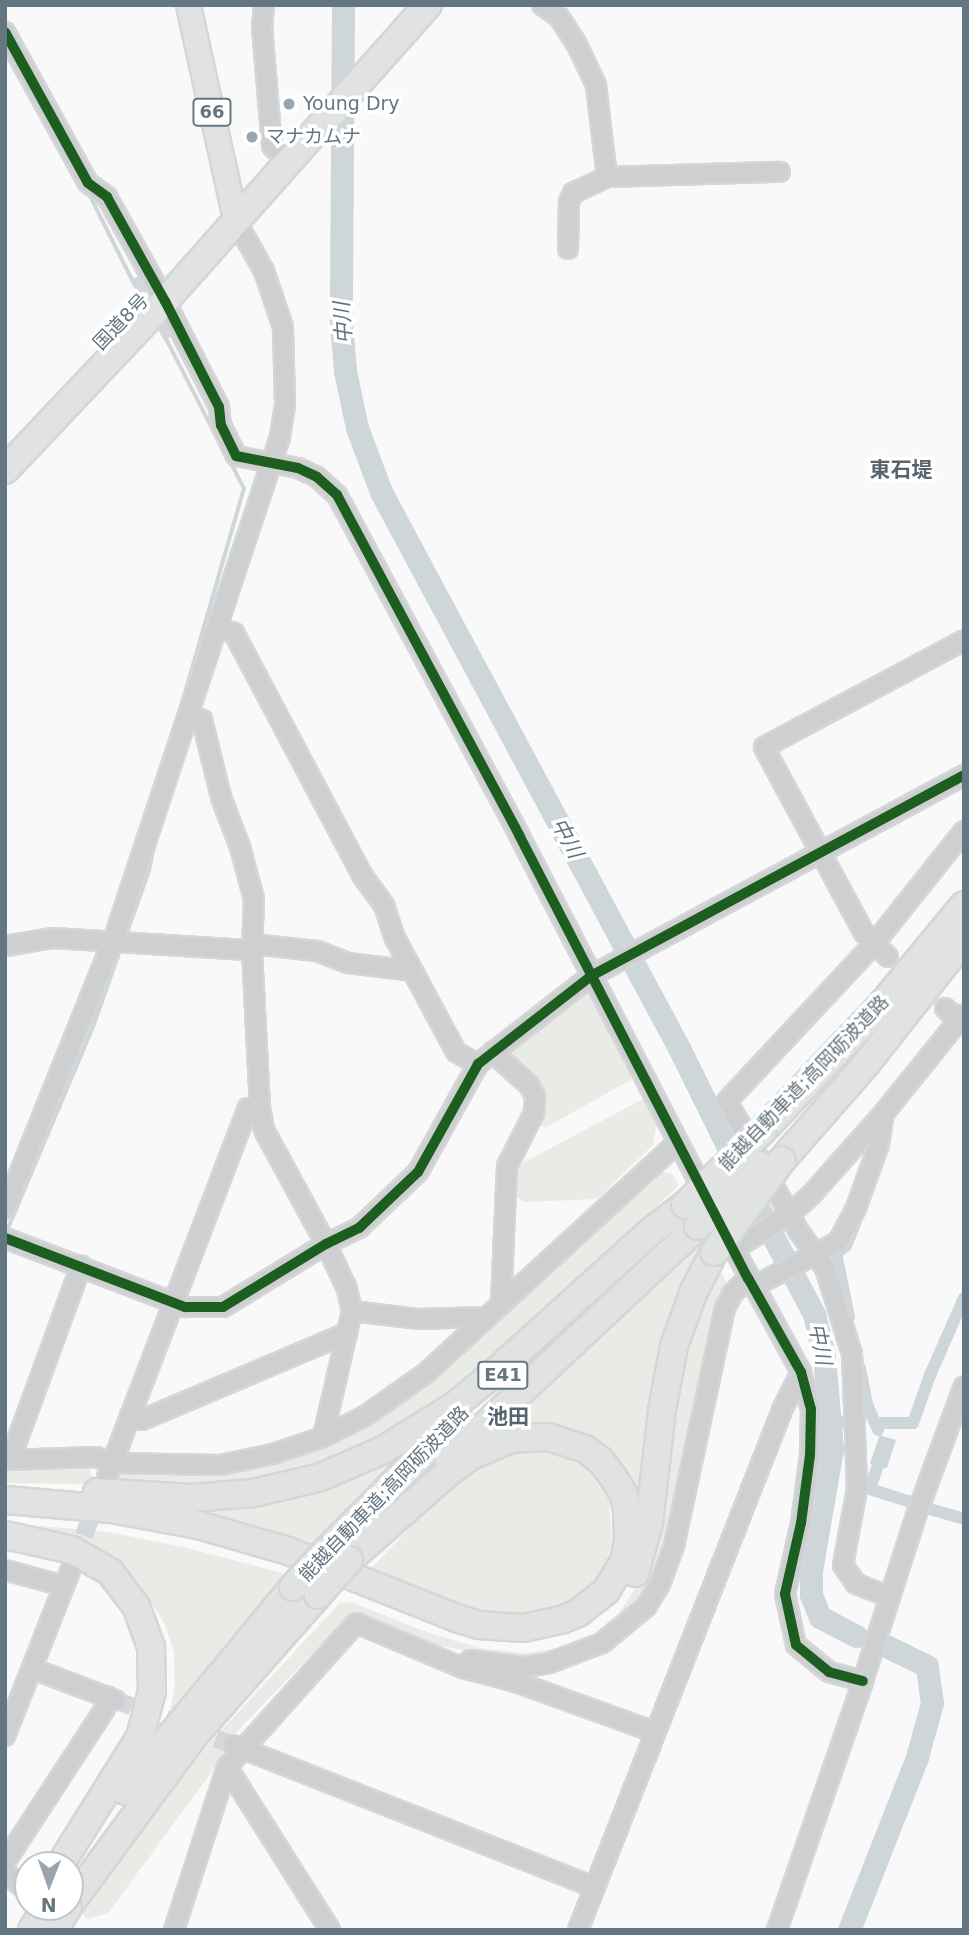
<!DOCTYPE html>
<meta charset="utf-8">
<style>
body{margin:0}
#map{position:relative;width:969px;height:1935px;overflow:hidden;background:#f9f9f9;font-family:"DejaVu Sans","Noto Sans JP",sans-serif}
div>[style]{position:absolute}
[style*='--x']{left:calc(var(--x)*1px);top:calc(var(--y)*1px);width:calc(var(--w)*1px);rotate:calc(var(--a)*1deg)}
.green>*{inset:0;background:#e8ebe6}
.water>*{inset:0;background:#ced6d9}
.stream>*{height:3.5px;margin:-1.75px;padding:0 1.75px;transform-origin:1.75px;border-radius:1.75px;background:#ced6d9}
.canal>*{height:12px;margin:-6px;padding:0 6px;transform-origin:6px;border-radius:6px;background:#ced6d9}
.river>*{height:23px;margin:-11.5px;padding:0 11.5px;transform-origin:11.5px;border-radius:11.5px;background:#ced6d9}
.minor-tunnel>*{height:18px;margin-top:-9px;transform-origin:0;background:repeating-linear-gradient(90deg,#d4d8dc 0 18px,transparent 0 27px)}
.roads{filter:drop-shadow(2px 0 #d5d6d7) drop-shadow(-2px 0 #d5d6d7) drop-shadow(0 2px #d5d6d7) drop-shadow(0 -2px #d5d6d7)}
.minor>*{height:18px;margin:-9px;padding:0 9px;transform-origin:9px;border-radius:9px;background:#cecfd0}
.major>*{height:23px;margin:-11.5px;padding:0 11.5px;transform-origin:11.5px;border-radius:11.5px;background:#e1e2e2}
.highway>*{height:26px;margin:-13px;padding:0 13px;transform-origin:13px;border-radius:13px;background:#e1e2e2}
.bridges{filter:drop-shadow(2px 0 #d5d6d6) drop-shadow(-2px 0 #d5d6d6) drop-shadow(0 2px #d5d6d6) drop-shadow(0 -2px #d5d6d6)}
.highway-bridge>*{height:26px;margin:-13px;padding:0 13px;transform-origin:13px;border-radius:13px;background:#e1e2e2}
.cycleway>*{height:10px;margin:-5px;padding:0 5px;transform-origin:5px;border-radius:5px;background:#1b5e20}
.dots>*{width:19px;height:19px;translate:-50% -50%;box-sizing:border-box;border:4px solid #fff;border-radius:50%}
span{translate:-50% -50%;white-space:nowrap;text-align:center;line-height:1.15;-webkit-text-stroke:7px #fff;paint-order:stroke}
.shield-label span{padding:2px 5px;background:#fff;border:2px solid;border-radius:5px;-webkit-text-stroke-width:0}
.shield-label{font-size:18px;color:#657683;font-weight:700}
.poi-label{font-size:19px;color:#657683}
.left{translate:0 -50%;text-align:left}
.street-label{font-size:19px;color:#657683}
.water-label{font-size:21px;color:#60757c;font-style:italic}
.neighbourhood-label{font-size:21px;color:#57646e;font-weight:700}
.frame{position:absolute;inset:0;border:7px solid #657683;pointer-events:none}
.north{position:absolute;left:14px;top:1851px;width:70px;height:70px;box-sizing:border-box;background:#fff;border:2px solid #c1c8cd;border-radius:50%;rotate:181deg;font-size:19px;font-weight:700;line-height:28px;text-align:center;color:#657683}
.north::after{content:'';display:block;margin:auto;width:24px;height:32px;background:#99a4ac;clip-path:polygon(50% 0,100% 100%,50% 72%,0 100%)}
</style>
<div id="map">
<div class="green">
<div style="clip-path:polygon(588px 990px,632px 1079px,545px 1128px,539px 1125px,506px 1055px,509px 1045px)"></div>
<div style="clip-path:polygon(645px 1098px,657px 1121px,653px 1145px,597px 1199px,524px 1202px,514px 1195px,515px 1167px)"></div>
<div style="clip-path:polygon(657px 1171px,672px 1174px,679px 1185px,602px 1259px,485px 1365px,413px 1418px,358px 1451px,316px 1469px,217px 1486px,5px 1483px,5px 1466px,88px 1465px,92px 1476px,107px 1477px,116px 1477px,128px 1469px,190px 1473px,240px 1471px,290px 1456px,345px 1433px)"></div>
<div style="clip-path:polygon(700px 1239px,707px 1248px,639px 1526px,608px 1452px,493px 1435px)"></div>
<div style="clip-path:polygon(717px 1266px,727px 1283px,660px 1571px,640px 1604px,582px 1647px,522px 1661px,436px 1645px,352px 1612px,232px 1737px,211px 1773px,108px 1913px,87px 1919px,82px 1913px,189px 1765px,340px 1603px,351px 1602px,429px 1633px,480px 1648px,524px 1653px,555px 1649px,593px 1635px,619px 1613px,638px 1584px,683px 1349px)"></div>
<div style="clip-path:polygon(415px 1443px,306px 1551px,135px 1500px,209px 1506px)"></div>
<div style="clip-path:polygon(548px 1447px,588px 1470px,609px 1500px,612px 1544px,600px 1580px,578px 1603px,505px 1621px,365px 1575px,453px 1482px,518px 1448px)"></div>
<div style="clip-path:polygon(41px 1526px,107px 1532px,187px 1548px,286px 1574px,169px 1716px,175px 1685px,174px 1653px,165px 1624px,140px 1586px,116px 1561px,15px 1528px)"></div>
</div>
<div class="water">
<div style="clip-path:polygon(880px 1430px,882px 1436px,896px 1440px,887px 1468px,881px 1469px,870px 1463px,879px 1437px,876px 1431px)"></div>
</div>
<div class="stream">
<div style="--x:89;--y:193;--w:103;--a:63.4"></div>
<div style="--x:166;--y:338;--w:114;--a:62.8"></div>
<div style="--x:176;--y:724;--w:245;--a:-73.9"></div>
<div style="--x:244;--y:489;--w:31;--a:-117"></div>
<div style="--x:125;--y:938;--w:71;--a:-70.3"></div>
<div style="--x:149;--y:871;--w:26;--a:-79"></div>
<div style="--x:6;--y:1233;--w:224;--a:-67.1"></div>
<div style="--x:93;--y:1027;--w:84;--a:-70.5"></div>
</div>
<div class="canal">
<div style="--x:849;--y:1317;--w:65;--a:-101.5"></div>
<div style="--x:836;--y:1253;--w:12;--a:-35"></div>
<div style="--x:846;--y:1246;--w:27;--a:-68"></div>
<div style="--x:860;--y:1368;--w:37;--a:79"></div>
<div style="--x:867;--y:1404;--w:28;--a:67"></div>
<div style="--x:832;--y:1421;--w:11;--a:5"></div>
<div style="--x:877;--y:1423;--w:36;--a:0"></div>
<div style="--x:913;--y:1423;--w:51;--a:-70.5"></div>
<div style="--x:930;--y:1375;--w:84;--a:-66.2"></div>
<div style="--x:877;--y:1468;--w:22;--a:108"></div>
<div style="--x:870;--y:1489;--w:46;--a:17.7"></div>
<div style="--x:930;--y:1509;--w:35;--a:16"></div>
</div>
<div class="river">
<div style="--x:343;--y:5;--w:318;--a:90.4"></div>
<div style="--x:341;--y:323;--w:48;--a:85.2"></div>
<div style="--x:345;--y:371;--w:58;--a:78.1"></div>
<div style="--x:357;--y:428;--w:68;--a:69.4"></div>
<div style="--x:381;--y:492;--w:631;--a:61.81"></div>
<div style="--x:679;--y:1048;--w:185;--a:63.7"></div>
<div style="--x:761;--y:1214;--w:113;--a:62.1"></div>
<div style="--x:814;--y:1314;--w:43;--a:76.6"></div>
<div style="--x:824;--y:1356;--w:93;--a:85.1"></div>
<div style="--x:832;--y:1449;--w:124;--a:99.8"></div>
<div style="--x:811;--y:1571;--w:24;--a:90"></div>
<div style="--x:811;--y:1595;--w:24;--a:68"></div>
<div style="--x:820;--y:1617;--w:41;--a:27.8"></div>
<div style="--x:849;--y:1930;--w:186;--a:-68.5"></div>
<div style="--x:917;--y:1757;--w:56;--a:-74.5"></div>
<div style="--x:932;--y:1703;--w:37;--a:-98"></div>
<div style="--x:927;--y:1666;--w:46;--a:-154"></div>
</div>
<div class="minor-tunnel">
<div style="--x:138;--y:276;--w:69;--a:60.5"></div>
<div style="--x:74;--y:1561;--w:66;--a:-68.8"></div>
<div style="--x:115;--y:1700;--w:125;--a:21"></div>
</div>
<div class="roads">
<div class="minor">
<div style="--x:264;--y:5;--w:22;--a:95"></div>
<div style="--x:262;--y:27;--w:119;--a:85.2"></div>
<div style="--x:272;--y:146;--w:21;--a:45"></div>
<div style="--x:542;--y:5;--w:21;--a:35"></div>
<div style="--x:559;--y:17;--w:33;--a:57"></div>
<div style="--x:577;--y:45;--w:44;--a:64.6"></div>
<div style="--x:596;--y:85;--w:93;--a:83.2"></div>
<div style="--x:607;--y:177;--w:173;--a:-1.7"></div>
<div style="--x:5;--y:32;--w:172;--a:61.2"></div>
<div style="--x:88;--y:183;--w:24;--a:36"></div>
<div style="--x:107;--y:197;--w:119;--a:60.9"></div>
<div style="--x:165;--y:301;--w:119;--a:63"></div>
<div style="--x:219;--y:407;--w:18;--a:84"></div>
<div style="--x:221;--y:425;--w:34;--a:64"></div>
<div style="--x:236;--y:456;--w:63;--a:11"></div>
<div style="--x:298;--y:468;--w:21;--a:25"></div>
<div style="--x:317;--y:477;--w:27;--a:42"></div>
<div style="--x:337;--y:495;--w:386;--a:61.8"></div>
<div style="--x:519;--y:835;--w:407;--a:62.6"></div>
<div style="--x:568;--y:249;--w:47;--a:-88.8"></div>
<div style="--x:569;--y:202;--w:10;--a:-66"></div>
<div style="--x:573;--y:193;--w:38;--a:-25"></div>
<div style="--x:218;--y:628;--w:17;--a:17"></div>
<div style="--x:234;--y:633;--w:274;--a:62.1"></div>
<div style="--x:362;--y:875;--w:37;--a:54"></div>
<div style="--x:384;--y:905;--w:35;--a:72"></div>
<div style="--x:395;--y:938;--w:129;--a:61.8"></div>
<div style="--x:456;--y:1052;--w:25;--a:29"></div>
<div style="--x:189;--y:715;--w:14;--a:21"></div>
<div style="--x:202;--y:720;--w:79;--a:76.1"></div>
<div style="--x:221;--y:797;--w:53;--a:69.2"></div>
<div style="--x:240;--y:847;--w:54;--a:74.9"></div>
<div style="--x:254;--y:899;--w:51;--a:92.2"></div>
<div style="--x:252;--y:950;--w:157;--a:87.1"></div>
<div style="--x:260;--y:1107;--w:23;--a:80"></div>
<div style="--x:264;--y:1130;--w:130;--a:61.5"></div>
<div style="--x:326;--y:1244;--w:50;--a:65"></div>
<div style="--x:347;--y:1289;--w:23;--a:77"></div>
<div style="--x:352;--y:1311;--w:129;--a:103"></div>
<div style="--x:5;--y:946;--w:49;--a:-9.5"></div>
<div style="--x:53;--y:938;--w:199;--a:3.5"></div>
<div style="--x:252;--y:950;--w:10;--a:-29"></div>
<div style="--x:261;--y:945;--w:56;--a:6.1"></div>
<div style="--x:317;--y:951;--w:33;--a:21"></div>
<div style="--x:348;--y:963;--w:65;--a:7"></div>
<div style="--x:888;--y:957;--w:34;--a:-135"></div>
<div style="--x:864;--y:933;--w:211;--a:-118.3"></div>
<div style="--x:764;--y:747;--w:227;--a:-28.1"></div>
<div style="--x:945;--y:1008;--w:19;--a:43"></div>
<div style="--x:492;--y:1052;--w:50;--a:41.7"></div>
<div style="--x:529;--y:1085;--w:13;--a:61"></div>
<div style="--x:535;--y:1096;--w:17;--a:93"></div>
<div style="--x:534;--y:1113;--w:59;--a:117"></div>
<div style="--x:507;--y:1166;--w:138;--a:92.5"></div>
<div style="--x:5;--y:1209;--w:289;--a:-68.1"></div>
<div style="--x:113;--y:941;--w:531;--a:-71.67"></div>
<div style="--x:280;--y:437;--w:33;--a:-81"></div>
<div style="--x:285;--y:404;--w:77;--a:-91.5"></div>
<div style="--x:283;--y:327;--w:59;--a:-108.7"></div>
<div style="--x:264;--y:271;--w:60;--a:-119.1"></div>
<div style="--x:722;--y:1227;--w:165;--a:61.4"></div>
<div style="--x:801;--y:1372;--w:38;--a:75"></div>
<div style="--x:811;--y:1409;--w:46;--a:91.2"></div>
<div style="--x:810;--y:1455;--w:69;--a:97.5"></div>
<div style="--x:801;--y:1523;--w:73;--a:102.7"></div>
<div style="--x:785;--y:1594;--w:52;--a:77.8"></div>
<div style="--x:796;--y:1645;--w:43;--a:39.3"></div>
<div style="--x:829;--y:1672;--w:35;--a:15"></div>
<div style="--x:5;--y:1238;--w:193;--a:21"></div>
<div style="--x:185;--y:1307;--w:38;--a:0"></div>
<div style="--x:223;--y:1307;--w:121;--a:-31.5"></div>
<div style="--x:326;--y:1244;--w:37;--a:-26"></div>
<div style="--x:359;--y:1228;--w:81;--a:-43.5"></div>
<div style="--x:418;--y:1172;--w:124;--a:-60.9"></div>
<div style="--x:478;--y:1064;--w:143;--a:-37.9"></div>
<div style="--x:591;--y:976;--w:424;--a:-28.3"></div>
<div style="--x:734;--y:1249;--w:66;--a:-32"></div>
<div style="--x:790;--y:1214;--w:30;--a:-42"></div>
<div style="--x:812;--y:1194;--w:108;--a:-48.4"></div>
<div style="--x:884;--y:1113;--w:127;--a:-51.1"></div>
<div style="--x:753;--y:1287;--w:96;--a:-27.9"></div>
<div style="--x:838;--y:1242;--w:38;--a:-62"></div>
<div style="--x:856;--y:1208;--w:68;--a:-70.2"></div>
<div style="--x:879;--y:1144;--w:31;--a:-81"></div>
<div style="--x:352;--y:1311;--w:66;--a:6.9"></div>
<div style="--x:418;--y:1319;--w:69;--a:-1.7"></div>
<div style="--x:130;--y:1415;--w:13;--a:23"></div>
<div style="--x:142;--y:1420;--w:223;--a:-23"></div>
<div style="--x:5;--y:1460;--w:91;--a:-1.9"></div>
<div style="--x:96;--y:1457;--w:18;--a:19"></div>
<div style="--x:113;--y:1463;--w:107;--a:1.1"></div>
<div style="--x:220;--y:1465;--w:54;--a:-11.7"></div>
<div style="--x:273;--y:1454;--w:53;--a:-18.8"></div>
<div style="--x:323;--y:1437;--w:47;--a:-26.6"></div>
<div style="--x:365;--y:1416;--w:73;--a:-35"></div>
<div style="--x:425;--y:1374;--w:343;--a:-42.5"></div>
<div style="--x:10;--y:1460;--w:207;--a:-69.9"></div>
<div style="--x:107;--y:1477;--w:395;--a:-69.1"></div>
<div style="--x:248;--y:1108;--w:12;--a:-5"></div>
<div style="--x:5;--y:1570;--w:61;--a:15.2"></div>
<div style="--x:889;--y:1597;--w:35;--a:-158"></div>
<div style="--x:856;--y:1584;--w:23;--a:-124"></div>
<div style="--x:843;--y:1565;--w:77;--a:-79.6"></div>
<div style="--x:857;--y:1489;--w:135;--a:-92.1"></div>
<div style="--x:852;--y:1354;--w:90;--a:-107.4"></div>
<div style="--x:825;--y:1268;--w:47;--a:-125.4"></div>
<div style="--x:798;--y:1230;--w:147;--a:-118.8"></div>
<div style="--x:727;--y:1101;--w:214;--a:-46.9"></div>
<div style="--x:873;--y:945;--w:146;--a:-51.4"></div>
<div style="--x:470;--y:1660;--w:55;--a:7.3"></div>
<div style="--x:525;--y:1667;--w:24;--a:-9"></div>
<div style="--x:549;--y:1663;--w:57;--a:-20.7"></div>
<div style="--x:602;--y:1643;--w:57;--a:-39.3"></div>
<div style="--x:646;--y:1607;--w:27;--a:-59"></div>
<div style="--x:660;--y:1584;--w:40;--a:-69.8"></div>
<div style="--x:674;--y:1546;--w:243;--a:-77.9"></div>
<div style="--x:725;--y:1308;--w:17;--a:-62"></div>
<div style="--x:733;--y:1293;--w:21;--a:-45"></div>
<div style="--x:33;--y:1669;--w:88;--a:20.7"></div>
<div style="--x:5;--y:1736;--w:177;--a:-68.5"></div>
<div style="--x:233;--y:1745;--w:388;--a:21.5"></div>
<div style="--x:227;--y:1767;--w:193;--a:57.7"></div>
<div style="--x:5;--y:1862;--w:181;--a:-56.9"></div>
<div style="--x:104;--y:1710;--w:14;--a:-73"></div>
<div style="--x:5;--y:1872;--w:30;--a:41"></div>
<div style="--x:174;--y:1930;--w:171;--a:-72"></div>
<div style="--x:227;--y:1767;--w:193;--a:-48.1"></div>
<div style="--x:356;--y:1623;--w:116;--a:22.8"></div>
<div style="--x:463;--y:1668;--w:55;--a:14.8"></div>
<div style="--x:516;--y:1682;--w:148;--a:19.8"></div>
<div style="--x:578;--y:1930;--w:561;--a:-68.56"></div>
<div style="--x:783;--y:1408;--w:40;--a:-63.4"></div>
<div style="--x:777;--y:1930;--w:263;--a:-70.9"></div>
<div style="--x:863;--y:1681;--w:176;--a:-72.2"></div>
<div style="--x:917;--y:1513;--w:135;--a:-69.7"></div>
</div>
<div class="major">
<div style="--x:188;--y:5;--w:219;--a:77.6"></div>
</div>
<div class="highway">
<div style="--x:5;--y:470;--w:233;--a:-46.6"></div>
<div style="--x:165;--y:301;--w:396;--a:-48.4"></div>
<div style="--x:763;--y:1130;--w:175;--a:-46.6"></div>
<div style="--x:883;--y:1003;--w:127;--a:-50.4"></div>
<div style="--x:782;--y:1160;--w:128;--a:-48.8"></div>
<div style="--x:866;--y:1064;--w:158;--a:-51.7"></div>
<div style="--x:449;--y:1459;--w:341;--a:-43.1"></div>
<div style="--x:97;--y:1492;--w:94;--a:3.7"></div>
<div style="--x:191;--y:1498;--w:63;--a:-4.5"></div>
<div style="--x:254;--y:1493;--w:69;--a:-13.4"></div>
<div style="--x:321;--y:1477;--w:68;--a:-23.5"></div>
<div style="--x:383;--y:1450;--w:84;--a:-31.8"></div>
<div style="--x:454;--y:1406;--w:49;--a:-39.2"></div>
<div style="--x:492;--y:1375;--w:213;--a:-42.1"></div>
<div style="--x:650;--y:1232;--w:44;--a:-37.6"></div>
<div style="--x:5;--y:1500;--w:106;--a:4.9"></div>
<div style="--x:111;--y:1509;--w:88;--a:10.4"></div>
<div style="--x:198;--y:1525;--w:94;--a:16.1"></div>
<div style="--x:288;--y:1551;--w:181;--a:21.7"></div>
<div style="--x:456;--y:1618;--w:24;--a:17"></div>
<div style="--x:479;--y:1625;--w:44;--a:3.9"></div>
<div style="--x:523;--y:1628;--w:39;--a:-12"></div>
<div style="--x:561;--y:1620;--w:18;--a:-22"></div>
<div style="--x:578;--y:1613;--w:36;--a:-38"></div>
<div style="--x:606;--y:1591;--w:35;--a:-59"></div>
<div style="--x:624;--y:1561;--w:19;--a:-78"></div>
<div style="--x:628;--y:1542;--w:32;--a:-92"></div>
<div style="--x:627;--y:1510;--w:17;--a:-103"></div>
<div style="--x:623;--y:1493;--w:19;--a:-122"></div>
<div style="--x:613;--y:1477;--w:20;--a:-127"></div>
<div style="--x:601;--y:1461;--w:20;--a:-143"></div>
<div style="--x:585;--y:1449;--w:39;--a:-162"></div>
<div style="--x:548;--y:1437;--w:37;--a:177"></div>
<div style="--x:511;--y:1439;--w:43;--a:157"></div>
<div style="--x:471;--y:1456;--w:26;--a:144"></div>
<div style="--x:450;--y:1471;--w:135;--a:138.6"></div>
<div style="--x:5;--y:1535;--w:69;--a:12.6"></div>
<div style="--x:72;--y:1550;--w:44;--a:30.1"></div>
<div style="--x:110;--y:1572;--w:43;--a:52.6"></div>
<div style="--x:136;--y:1606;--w:44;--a:69.9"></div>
<div style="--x:151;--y:1647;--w:44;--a:88.7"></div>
<div style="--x:152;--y:1691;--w:48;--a:104.6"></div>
<div style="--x:140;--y:1737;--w:151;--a:122"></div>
<div style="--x:326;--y:1551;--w:187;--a:-45.2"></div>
<div style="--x:635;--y:1573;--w:52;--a:-74.4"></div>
<div style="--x:649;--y:1523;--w:114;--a:-83.4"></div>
<div style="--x:662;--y:1410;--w:65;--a:-79.4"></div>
<div style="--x:674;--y:1346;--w:59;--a:-70"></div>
<div style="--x:694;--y:1291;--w:44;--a:-62.9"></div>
<div style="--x:125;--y:1791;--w:264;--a:-50.5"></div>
<div style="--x:70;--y:1904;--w:207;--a:-53.6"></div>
<div style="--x:193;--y:1737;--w:189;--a:-48.6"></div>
</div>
</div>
<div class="bridges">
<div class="highway-bridge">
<div style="--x:685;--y:1205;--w:108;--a:-43.9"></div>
<div style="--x:698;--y:1226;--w:87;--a:-44.5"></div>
<div style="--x:714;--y:1252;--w:114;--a:-53.5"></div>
<div style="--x:293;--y:1587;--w:49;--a:-47.5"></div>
<div style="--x:318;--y:1595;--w:47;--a:-48.5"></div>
<div style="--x:32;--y:1930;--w:27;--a:-59"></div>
<div style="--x:54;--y:1930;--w:27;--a:-59"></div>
</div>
</div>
<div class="cycleway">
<div style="--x:5;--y:32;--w:172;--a:61.2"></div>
<div style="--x:88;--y:183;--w:24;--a:36"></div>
<div style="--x:107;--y:197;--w:119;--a:60.9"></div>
<div style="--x:165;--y:301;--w:119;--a:63"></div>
<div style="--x:219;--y:407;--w:18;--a:84"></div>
<div style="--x:221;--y:425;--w:34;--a:64"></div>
<div style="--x:236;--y:456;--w:63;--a:11"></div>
<div style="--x:298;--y:468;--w:21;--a:25"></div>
<div style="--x:317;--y:477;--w:27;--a:42"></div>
<div style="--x:337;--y:495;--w:386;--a:61.8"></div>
<div style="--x:519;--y:835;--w:499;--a:62.7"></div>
<div style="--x:748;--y:1278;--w:108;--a:60.6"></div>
<div style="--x:801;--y:1372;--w:38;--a:75"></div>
<div style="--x:811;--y:1409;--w:46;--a:91.2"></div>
<div style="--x:810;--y:1455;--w:69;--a:97.5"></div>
<div style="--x:801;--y:1523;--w:73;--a:102.7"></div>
<div style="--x:785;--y:1594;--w:52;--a:77.8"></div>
<div style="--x:796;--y:1645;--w:43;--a:39.3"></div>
<div style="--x:829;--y:1672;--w:35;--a:15"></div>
<div style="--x:5;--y:1238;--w:193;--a:21"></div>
<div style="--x:185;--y:1307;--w:38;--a:0"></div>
<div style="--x:223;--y:1307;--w:121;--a:-31.5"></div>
<div style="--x:326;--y:1244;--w:37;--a:-26"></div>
<div style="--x:359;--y:1228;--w:81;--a:-43.5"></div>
<div style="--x:418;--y:1172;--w:124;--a:-60.9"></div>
<div style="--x:478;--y:1064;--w:143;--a:-37.9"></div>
<div style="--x:591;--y:976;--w:424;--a:-28.3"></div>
</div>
<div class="dots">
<div style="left:289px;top:104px;background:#99a4ac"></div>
<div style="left:252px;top:137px;background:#99a4ac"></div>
</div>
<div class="shield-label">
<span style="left:212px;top:112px">66</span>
<span style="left:503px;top:1375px">E41</span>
</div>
<div class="poi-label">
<span class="left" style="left:303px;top:104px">Young Dry</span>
<span class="left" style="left:266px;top:137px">マナカムナ</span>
</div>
<div class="street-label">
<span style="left:121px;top:322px;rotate:-46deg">国道8号</span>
<span style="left:804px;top:1083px;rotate:-46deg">能越自動車道;高岡砺波道路</span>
<span style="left:384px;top:1494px;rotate:-46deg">能越自動車道;高岡砺波道路</span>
</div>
<div class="water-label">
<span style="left:343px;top:323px;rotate:-94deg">中川</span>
<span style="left:567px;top:838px;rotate:62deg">中川</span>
<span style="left:820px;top:1344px;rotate:79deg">中川</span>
</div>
<div class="neighbourhood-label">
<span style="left:901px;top:470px">東石堤</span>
<span style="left:508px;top:1417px">池田</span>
</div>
<div class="frame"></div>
<div class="north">N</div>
</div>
